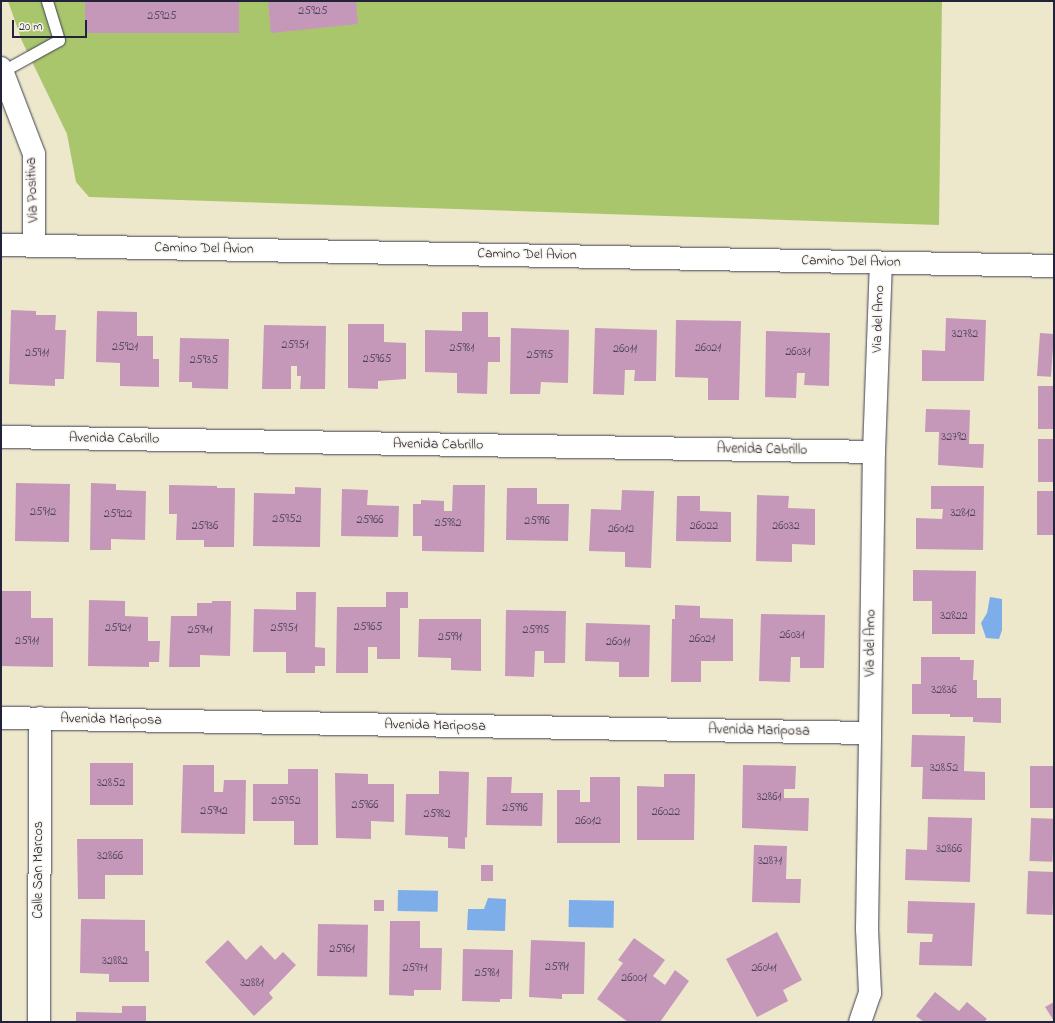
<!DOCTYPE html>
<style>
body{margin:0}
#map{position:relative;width:1055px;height:1023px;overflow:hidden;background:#ede7cc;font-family:"Indie Flower",sans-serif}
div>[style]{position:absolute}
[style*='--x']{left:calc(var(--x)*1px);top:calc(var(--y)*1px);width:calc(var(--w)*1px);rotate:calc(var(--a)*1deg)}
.green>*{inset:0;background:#a9c66d}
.water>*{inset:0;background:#7daee9;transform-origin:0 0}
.building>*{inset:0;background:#c598b9;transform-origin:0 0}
.roads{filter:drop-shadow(0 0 1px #404051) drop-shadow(0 0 1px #404051)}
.lane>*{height:11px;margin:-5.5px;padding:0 5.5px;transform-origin:5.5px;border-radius:5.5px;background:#fff}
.street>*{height:22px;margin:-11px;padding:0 11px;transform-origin:11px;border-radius:11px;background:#fff}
.secondary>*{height:22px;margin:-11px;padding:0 11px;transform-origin:11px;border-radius:11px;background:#fff}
span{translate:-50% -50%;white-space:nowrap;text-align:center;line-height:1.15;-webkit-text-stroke:3px #f7f3e8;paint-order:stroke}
.number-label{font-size:12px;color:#4b405a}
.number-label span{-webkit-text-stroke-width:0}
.street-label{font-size:14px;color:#22223b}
.frame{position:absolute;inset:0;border:2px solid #22223b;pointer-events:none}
.scale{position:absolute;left:12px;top:20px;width:75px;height:18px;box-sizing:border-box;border:2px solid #22223b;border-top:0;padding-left:5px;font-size:12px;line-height:14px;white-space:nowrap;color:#22223b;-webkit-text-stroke:3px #f7f3e8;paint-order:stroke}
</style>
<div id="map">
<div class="green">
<div style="clip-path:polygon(8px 1px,942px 1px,939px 225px,89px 197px,76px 182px,67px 134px,22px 41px)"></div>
</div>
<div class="water">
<div style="clip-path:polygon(990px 597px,1002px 599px,1002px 630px,999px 639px,986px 638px,981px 623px,987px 613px)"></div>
<div style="left:398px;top:890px;width:40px;height:21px;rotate:1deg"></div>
<div style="clip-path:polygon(488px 898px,506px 899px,505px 931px,467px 930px,468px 909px,484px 909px)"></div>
<div style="left:569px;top:900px;width:45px;height:27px;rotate:1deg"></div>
</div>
<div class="building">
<div style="left:85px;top:1px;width:154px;height:32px"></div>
<div style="clip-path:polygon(268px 1px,356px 1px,358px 24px,271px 33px)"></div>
<div style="clip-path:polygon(11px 310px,36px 311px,36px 315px,56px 315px,55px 330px,66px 330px,64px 379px,55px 379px,55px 386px,9px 384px)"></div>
<div style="clip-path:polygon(97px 311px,137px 312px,137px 336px,153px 336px,153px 359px,159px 359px,159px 387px,120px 386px,120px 363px,96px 362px)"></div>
<div style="clip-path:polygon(462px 312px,488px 312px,488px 337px,500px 337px,500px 362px,488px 362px,487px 394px,457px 393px,457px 373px,425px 372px,425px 330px,462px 331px)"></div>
<div style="clip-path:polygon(946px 318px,986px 320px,984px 381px,922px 381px,922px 350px,945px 351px)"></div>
<div style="clip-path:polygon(676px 320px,741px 321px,739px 400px,708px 400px,708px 378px,675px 377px)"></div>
<div style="clip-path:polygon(348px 324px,384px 324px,384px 342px,406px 343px,406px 379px,378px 381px,378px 389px,348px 388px)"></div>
<div style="clip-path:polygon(264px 325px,326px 326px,325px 389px,300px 389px,301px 376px,297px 376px,297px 366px,291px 366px,291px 389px,262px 389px)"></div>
<div style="clip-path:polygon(511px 328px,569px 330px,568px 383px,541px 382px,540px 394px,510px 394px)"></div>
<div style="clip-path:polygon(595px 328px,657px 330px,656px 381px,634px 381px,635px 370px,625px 370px,624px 395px,593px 394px)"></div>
<div style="clip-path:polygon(766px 331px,830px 333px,829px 386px,804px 385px,805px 373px,797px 373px,796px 398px,765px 397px)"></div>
<div style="left:1040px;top:333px;width:14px;height:43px;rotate:4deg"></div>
<div style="clip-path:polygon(180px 338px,229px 339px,228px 389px,192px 388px,192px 382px,179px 382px)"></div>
<div style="left:1038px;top:386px;width:16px;height:43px"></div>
<div style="clip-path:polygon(926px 409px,970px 410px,969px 444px,984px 444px,983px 468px,938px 465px,939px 432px,925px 432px)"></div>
<div style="left:1038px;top:439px;width:16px;height:43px"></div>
<div style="left:16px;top:483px;width:54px;height:58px;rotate:1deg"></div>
<div style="clip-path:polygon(91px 483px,116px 484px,116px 490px,146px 491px,145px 540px,111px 539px,111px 550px,90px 550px)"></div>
<div style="clip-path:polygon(169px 485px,217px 486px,217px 488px,235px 488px,234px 547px,204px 547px,204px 540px,176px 540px,177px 514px,169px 514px)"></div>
<div style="clip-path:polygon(453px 485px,485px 485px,484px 552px,422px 551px,422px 536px,413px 536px,413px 504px,421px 504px,421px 500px,444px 501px,444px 511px,452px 511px)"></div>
<div style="clip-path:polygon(931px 486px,984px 486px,983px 550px,916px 549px,916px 518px,942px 519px,943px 509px,931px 509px)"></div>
<div style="clip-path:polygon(295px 487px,321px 488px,320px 547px,253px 546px,254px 493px,295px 494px)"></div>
<div style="clip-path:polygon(507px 488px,537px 488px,537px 504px,569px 504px,568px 541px,506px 540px)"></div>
<div style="clip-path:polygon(342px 489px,368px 490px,367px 505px,399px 506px,398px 537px,341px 536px)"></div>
<div style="clip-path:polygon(622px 490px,654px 491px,651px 568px,625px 567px,625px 552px,589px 551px,591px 509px,621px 510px)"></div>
<div style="left:1037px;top:491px;width:17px;height:44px"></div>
<div style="clip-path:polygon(757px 495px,789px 496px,788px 508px,815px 509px,815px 545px,792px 544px,792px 562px,756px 561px)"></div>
<div style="clip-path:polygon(677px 496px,700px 496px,700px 511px,731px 512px,731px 542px,676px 541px)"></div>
<div style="clip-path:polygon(913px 570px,976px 571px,975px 634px,932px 634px,932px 601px,913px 601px)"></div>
<div style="clip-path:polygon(1px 591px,31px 591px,31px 618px,53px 618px,53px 667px,1px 666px)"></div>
<div style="clip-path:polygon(296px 592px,316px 592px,315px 647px,325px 648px,325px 666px,315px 666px,315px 673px,286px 673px,286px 652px,253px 652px,254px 609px,296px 610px)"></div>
<div style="clip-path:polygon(386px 592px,408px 592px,408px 608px,400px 608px,400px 659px,377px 659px,377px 647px,368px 647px,368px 673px,336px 673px,337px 607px,386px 607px)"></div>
<div style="clip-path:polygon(89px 600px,125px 601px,125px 616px,148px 617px,148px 641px,160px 641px,159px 662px,149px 662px,149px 667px,88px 666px)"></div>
<div style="clip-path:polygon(212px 601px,231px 601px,230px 656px,200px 655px,200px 667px,169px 667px,171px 616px,197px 616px,197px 603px,212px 603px)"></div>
<div style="clip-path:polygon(675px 605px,700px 606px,700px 618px,733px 619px,733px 661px,701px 661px,701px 682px,671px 682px,672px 619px,675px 619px)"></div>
<div style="clip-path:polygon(506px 610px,566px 611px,565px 663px,544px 663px,544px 651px,535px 651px,534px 677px,505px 676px)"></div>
<div style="clip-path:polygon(761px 614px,825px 615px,824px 668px,800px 668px,800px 657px,791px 657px,790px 682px,759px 681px)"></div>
<div style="clip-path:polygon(419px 619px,481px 619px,481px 671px,451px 670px,451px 658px,418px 657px)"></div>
<div style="clip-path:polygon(586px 623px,650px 625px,649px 677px,619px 677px,619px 662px,585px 661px)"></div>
<div style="clip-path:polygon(921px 657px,960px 657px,960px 660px,974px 660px,973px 680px,977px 680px,977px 698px,1001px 698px,1001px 723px,973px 722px,973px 717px,950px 717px,950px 714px,912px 714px,912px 684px,921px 684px)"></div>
<div style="clip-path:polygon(912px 735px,965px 736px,964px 771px,985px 772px,985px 800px,922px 799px,923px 767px,911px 767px)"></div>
<div style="left:90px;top:763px;width:43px;height:42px"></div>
<div style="clip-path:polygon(183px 765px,214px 765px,214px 792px,223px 792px,224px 780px,246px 780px,245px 834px,181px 833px)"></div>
<div style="clip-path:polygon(743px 765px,796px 766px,795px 789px,784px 789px,784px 798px,809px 798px,808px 831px,742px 828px)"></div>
<div style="left:1030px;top:766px;width:24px;height:42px"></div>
<div style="clip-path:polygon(288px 769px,318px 769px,318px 845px,294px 845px,294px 821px,253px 821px,253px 784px,288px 784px)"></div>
<div style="clip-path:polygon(439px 771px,469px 772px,467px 838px,465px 837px,465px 849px,448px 848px,448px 837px,405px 835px,406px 794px,439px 794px)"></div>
<div style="clip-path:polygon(335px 773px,368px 774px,368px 784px,394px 784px,394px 822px,371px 821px,371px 839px,336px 838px)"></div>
<div style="clip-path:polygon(664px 774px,695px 774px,694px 840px,637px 840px,637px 786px,664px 787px)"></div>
<div style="clip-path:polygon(487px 777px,512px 777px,511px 793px,543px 793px,542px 826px,486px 825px)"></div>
<div style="clip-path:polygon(590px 777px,620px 777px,620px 843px,557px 843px,557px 790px,580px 790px,580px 802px,590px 802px)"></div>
<div style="clip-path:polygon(928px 817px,972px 818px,970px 882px,905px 880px,906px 849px,927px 850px)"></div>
<div style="left:1031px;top:818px;width:23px;height:43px;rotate:2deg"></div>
<div style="clip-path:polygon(77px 839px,143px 839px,143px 875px,105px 875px,105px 899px,78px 899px)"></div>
<div style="clip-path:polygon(754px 845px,787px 846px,786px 879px,801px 879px,800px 903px,752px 902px)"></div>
<div style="left:481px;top:865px;width:12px;height:16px"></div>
<div style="left:1028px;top:871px;width:26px;height:43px;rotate:2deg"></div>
<div style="left:374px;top:900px;width:10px;height:11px"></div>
<div style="clip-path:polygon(908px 901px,975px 903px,972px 966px,919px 965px,920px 942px,932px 942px,933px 934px,907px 933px)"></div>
<div style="clip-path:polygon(81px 919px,145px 920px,145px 951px,149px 951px,149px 982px,109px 982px,109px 974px,80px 973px)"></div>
<div style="clip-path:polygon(390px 921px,420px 921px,420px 948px,442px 948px,441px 990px,414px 990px,414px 996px,389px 995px)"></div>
<div style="left:318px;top:924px;width:50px;height:52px;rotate:1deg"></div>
<div style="clip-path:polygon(777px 932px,802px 980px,783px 990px,788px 1001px,757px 1017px,726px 959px)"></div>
<div style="clip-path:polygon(634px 938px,665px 960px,653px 976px,665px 985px,675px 970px,689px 981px,660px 1022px,628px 1022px,597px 999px,623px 963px,618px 960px)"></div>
<div style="clip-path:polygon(228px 940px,246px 960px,261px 945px,275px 960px,283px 952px,296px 965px,269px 993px,273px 998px,254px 1016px,205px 962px)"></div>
<div style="clip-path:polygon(531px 940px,585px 942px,584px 994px,562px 994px,562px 999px,529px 997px)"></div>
<div style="clip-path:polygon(463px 949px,513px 950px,512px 999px,500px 999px,500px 1002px,462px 1001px)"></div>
<div style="clip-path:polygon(935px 992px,959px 1011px,967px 1002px,987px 1019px,984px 1022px,924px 1022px,916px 1016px)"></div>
<div style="clip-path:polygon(1054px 1002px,1054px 1021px,1045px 1007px)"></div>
<div style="clip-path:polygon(122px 1006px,146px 1006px,146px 1022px,76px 1022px,76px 1012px,122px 1013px)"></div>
</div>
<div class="roads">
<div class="lane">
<div style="--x:1;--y:72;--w:66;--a:-28.9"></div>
<div style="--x:59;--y:40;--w:41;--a:-107.1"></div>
</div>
<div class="street">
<div style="--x:1;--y:437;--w:873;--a:0.98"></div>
<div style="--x:1;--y:718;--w:869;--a:0.99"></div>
<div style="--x:39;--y:1022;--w:304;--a:-89.8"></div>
<div style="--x:860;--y:1022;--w:31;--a:-71"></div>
<div style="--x:870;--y:993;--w:64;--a:-92.7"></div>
<div style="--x:867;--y:929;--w:196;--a:-89.1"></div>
<div style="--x:870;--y:733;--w:281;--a:-89.2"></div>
<div style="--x:874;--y:452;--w:189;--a:-87.9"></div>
</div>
<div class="secondary">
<div style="--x:1;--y:68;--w:92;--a:69"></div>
<div style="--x:34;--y:154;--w:91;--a:90"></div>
<div style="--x:1;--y:245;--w:1053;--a:1.14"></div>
</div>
</div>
<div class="number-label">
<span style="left:313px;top:12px">25925</span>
<span style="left:162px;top:17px">25925</span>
<span style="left:965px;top:335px">32782</span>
<span style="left:295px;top:346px">25951</span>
<span style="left:125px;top:348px">25921</span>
<span style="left:462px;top:349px">25981</span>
<span style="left:708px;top:349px">26021</span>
<span style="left:625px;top:350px">26011</span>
<span style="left:798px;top:353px">26031</span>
<span style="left:37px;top:354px">25911</span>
<span style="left:540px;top:356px">25995</span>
<span style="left:377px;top:360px">25965</span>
<span style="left:204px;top:361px">25935</span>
<span style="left:954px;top:438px">32792</span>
<span style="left:43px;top:513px">25912</span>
<span style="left:963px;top:514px">32812</span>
<span style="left:118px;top:515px">25922</span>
<span style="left:287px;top:520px">25952</span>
<span style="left:370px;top:521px">25966</span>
<span style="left:537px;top:522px">25996</span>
<span style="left:448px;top:524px">25982</span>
<span style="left:205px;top:527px">25936</span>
<span style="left:704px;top:527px">26022</span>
<span style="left:786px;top:527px">26032</span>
<span style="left:621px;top:530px">26012</span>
<span style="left:954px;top:617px">32822</span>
<span style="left:368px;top:628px">25965</span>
<span style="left:118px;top:629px">25921</span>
<span style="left:284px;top:629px">25951</span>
<span style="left:200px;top:631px">25941</span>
<span style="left:536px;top:631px">25995</span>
<span style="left:792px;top:636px">26031</span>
<span style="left:450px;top:638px">25991</span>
<span style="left:702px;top:640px">26021</span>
<span style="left:27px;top:642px">25911</span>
<span style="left:618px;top:643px">26011</span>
<span style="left:944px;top:691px">32836</span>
<span style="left:944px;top:769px">32852</span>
<span style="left:111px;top:784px">32852</span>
<span style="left:769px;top:798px">32861</span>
<span style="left:286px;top:802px">25952</span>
<span style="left:365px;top:806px">25966</span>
<span style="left:515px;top:809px">25996</span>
<span style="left:214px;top:812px">25942</span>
<span style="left:666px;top:813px">26022</span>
<span style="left:437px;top:815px">25982</span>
<span style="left:588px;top:822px">26012</span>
<span style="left:949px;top:850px">32866</span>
<span style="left:110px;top:857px">32866</span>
<span style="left:770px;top:862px">32871</span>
<span style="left:342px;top:950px">25961</span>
<span style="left:115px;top:962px">32882</span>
<span style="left:557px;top:968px">25991</span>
<span style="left:415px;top:969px">25971</span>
<span style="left:764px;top:969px">26041</span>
<span style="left:487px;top:974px">25981</span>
<span style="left:634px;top:979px">26001</span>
<span style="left:252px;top:984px">32881</span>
</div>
<div class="street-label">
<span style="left:33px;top:190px;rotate:-92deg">Via Positiva</span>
<span style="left:204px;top:249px;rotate:1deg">Camino Del Avion</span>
<span style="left:527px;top:255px;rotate:1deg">Camino Del Avion</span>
<span style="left:851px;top:262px;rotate:1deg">Camino Del Avion</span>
<span style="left:879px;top:319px;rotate:-88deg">Via del Amo</span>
<span style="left:114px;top:439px;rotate:1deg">Avenida Cabrillo</span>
<span style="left:438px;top:445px;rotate:1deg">Avenida Cabrillo</span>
<span style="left:762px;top:450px;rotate:1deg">Avenida Cabrillo</span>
<span style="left:871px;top:643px;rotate:-89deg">Via del Amo</span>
<span style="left:111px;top:720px;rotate:1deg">Avenida Mariposa</span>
<span style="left:435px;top:726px;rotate:1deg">Avenida Mariposa</span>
<span style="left:759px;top:731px;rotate:1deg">Avenida Mariposa</span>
<span style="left:39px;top:870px;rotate:-90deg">Calle San Marcos</span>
</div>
<div class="frame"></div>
<div class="scale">20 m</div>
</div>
